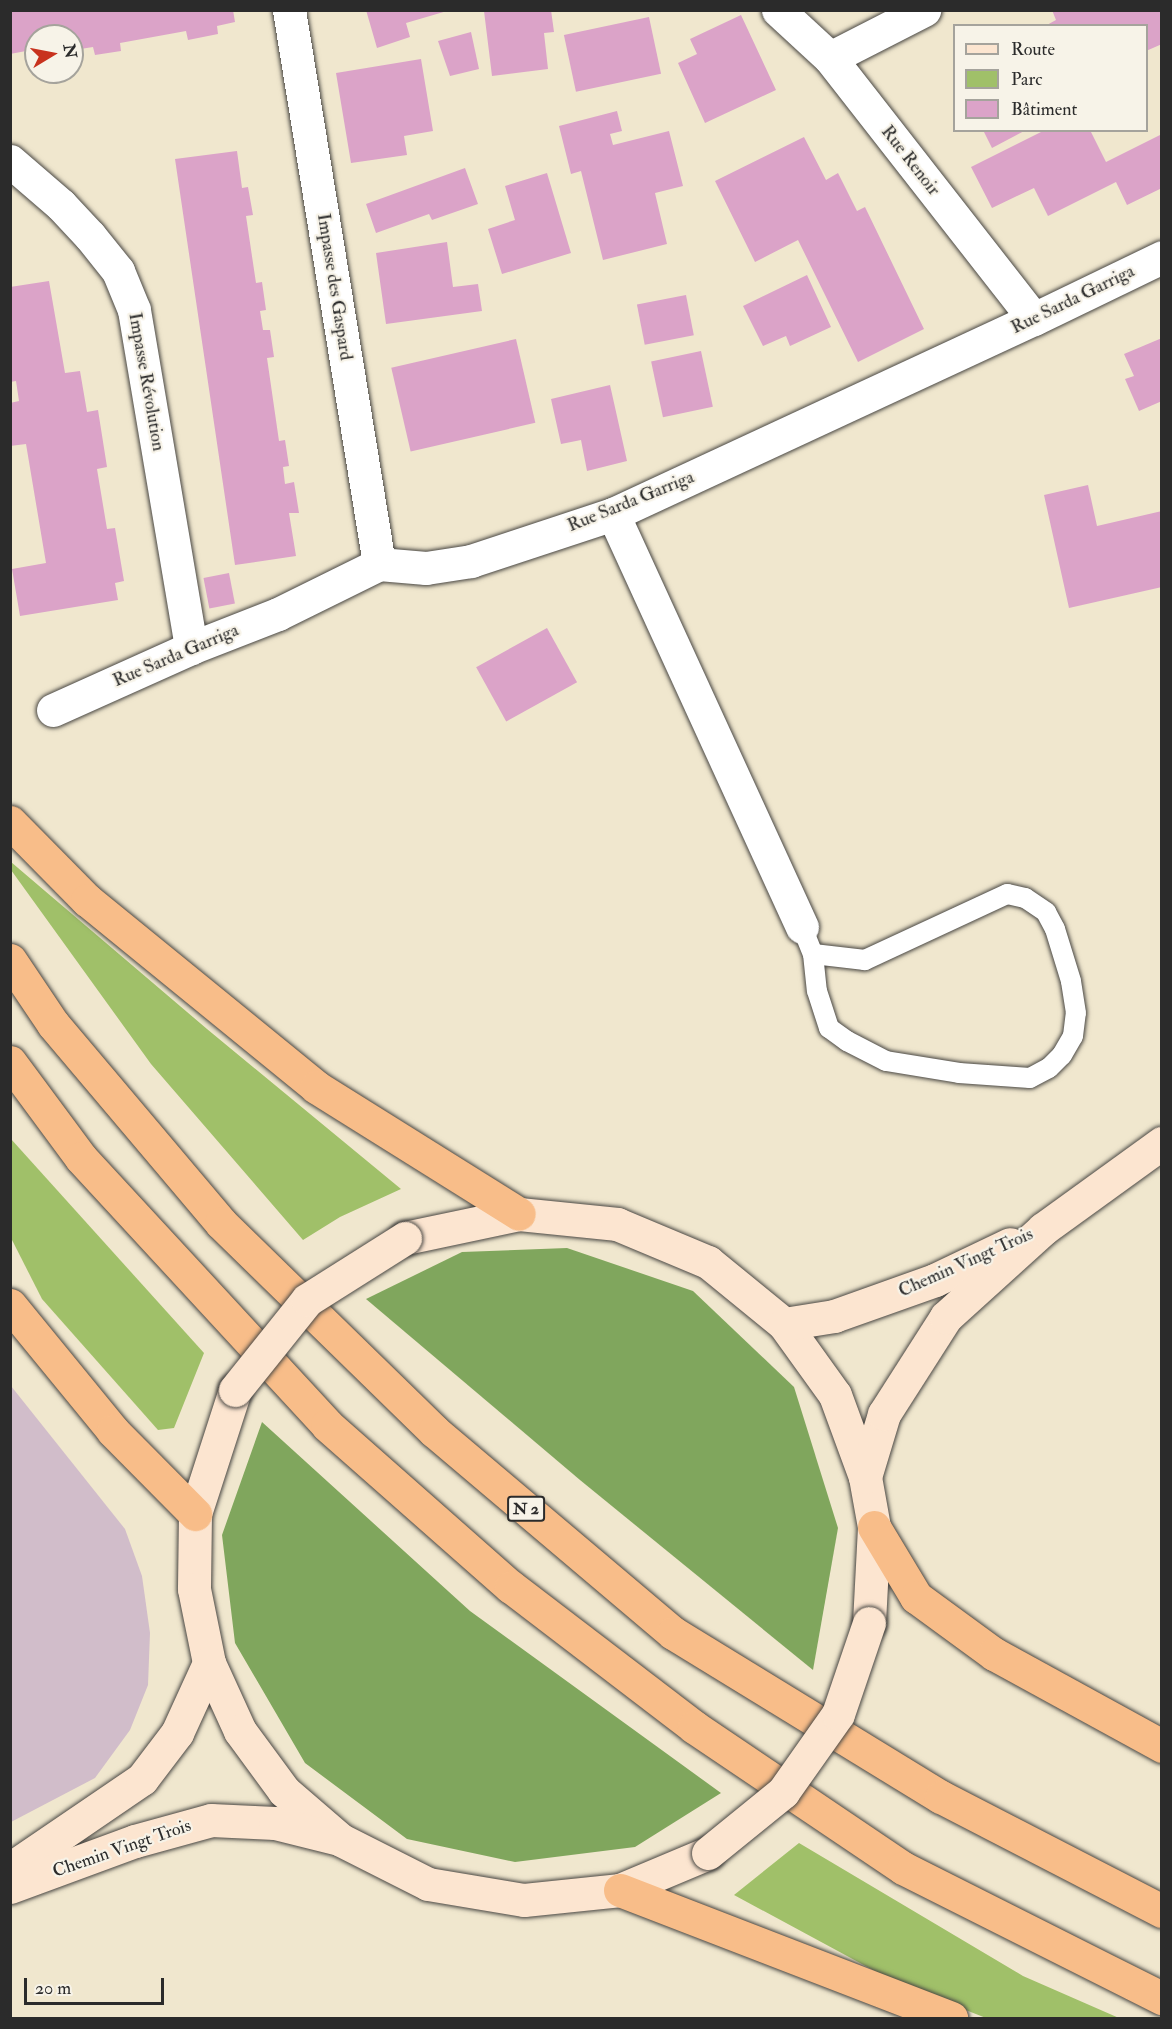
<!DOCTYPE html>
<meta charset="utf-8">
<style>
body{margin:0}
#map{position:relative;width:1172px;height:2029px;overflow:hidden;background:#f0e7ce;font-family:"IM FELL Double Pica",serif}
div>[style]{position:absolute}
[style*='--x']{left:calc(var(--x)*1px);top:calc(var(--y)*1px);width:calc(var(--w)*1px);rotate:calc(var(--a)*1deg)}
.industrial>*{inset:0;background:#d1bdca}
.green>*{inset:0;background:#a0c069}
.forest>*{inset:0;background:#80a65d}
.building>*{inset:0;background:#dba3c8;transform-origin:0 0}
.roads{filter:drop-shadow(0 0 2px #494743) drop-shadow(0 0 2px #494743)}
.lane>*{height:20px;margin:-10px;padding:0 10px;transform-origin:10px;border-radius:10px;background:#fff}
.street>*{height:33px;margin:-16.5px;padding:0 16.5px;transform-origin:16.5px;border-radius:16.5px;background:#fff}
.secondary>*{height:33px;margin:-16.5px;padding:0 16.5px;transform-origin:16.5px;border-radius:16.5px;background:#fce5d0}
.highway>*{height:33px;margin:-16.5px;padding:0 16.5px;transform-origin:16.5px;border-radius:16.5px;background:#f8bd89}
.bridges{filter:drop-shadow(0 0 2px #494743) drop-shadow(0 0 2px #494743)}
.secondary-bridge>*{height:33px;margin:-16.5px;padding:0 16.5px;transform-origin:16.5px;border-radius:16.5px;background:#fce5d0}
span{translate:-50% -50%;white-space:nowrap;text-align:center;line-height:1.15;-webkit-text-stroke:4.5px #f7f3e8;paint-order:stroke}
.shield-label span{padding:2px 4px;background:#f7f3e8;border:2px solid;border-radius:4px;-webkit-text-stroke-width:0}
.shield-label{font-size:16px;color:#2b2b2b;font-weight:700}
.street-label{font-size:18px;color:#2b2b2b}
.frame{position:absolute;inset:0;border:12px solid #2b2b2b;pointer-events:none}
.legend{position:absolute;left:953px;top:24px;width:195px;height:108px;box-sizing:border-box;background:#f7f3e8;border:2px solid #a5a39c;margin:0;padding:8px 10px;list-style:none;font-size:18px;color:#2b2b2b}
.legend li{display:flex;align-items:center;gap:12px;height:30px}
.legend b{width:30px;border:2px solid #a5a39c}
.north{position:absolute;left:24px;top:24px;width:60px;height:60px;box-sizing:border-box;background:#f7f3e8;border:2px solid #a5a39c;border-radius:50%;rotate:80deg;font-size:16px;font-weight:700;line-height:24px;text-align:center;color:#2b2b2b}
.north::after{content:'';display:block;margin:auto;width:21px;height:27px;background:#c8321e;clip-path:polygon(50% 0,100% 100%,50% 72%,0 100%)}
.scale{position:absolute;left:24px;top:1978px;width:140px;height:27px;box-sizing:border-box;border:3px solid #2b2b2b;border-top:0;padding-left:8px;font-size:18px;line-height:21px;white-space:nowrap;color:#2b2b2b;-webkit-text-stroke:4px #f7f3e8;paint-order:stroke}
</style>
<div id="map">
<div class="industrial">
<div style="clip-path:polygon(11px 1386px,125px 1529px,142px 1576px,150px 1633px,148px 1685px,130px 1730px,95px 1778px,11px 1822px)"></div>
</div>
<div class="green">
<div style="clip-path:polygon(11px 862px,207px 1029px,401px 1189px,340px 1217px,303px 1240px,151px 1064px,11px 870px)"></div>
<div style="clip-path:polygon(11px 1139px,204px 1353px,174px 1428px,158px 1430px,42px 1299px,11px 1238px)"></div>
<div style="clip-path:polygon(799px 1843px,1023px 1976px,1119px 2018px,986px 2018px,897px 1983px,734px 1895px)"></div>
</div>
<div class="forest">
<div style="clip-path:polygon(567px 1248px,693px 1291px,794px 1387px,838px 1528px,813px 1670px,580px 1480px,366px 1299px,462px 1252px)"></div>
<div style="clip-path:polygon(262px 1422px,470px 1611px,721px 1793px,635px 1847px,515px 1862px,407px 1839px,305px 1763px,235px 1643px,222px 1535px)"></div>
</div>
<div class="building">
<div style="clip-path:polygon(10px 10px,233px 10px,235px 22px,217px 26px,218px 34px,188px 40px,186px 31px,120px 43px,121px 51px,95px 55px,93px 47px,74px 50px,78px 70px,72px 71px,72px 36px,36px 36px,36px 57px,27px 58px,26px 51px,10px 54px)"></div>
<div style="clip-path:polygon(366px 10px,447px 10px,447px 11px,406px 23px,410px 37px,377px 48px)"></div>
<div style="clip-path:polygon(551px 10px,554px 32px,544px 33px,548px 69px,492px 76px,484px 11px)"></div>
<div style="clip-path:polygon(1052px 10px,1162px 10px,1162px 44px,1146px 51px,1146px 26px,1045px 26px,1056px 20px)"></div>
<div style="clip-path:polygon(741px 15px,776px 90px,705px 123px,678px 63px,697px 54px,690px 39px)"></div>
<div style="left:649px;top:17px;width:58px;height:87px;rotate:78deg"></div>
<div style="clip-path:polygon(471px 32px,479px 69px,450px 76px,438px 41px)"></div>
<div style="clip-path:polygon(421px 59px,433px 131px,404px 136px,407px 155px,351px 163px,336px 73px)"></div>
<div style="clip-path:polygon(617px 111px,622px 131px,610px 134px,613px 145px,669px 131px,683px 186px,655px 193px,667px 244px,603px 260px,581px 171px,571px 174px,559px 126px)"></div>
<div style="clip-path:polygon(983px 130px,1026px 130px,992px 148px)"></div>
<div style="clip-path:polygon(1045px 130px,1090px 130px,1106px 162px,1162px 134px,1162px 188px,1127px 205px,1116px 182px,1048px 216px,1034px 188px,992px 208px,971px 167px)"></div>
<div style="clip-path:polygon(804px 137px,826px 180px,838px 173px,857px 211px,865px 207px,924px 329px,858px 362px,798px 240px,755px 262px,715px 181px)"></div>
<div style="clip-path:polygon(237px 151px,242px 188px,248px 187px,253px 215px,246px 216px,256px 283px,262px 282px,266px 310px,260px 311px,263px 330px,270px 330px,274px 357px,267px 358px,279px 441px,285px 440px,289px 466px,283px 467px,285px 484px,294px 482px,299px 513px,289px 513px,296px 556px,235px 565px,175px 159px)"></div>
<div style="clip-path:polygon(465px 168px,478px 204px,432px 220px,429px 214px,376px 233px,366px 204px)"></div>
<div style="clip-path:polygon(547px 173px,571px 253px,502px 274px,488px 229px,515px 220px,505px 186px)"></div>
<div style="clip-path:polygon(447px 242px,453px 287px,478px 284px,482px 311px,386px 324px,376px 253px)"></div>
<div style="clip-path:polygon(807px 275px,831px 327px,790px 346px,786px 336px,763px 346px,743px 306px)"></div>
<div style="clip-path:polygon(49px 281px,65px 373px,80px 371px,87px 412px,98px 410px,107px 467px,97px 469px,107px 529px,115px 528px,124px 581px,115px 583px,118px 600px,20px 616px,12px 569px,46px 563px,26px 444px,10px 446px,10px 403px,19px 401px,16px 381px,10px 382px,10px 287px)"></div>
<div style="left:686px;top:295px;width:41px;height:50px;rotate:79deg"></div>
<div style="clip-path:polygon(1162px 338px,1162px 401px,1139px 411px,1125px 379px,1134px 376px,1124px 354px)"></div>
<div style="left:516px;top:339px;width:86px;height:128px;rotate:77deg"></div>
<div style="left:701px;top:351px;width:57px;height:51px;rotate:78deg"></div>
<div style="clip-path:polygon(610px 385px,627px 461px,587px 471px,581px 440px,561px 444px,551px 399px)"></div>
<div style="clip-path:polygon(1088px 485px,1097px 526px,1162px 511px,1162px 587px,1069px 608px,1044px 495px)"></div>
<div style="left:229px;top:573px;width:31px;height:26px;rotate:79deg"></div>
<div style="left:547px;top:628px;width:62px;height:81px;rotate:61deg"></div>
</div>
<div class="roads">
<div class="lane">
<div style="--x:802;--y:927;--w:29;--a:68"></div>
<div style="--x:813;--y:954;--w:37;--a:84"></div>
<div style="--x:817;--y:991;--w:39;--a:72"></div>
<div style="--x:829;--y:1028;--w:22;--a:36"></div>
<div style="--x:847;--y:1041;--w:44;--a:27.1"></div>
<div style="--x:886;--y:1061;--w:74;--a:9.3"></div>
<div style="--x:959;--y:1073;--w:71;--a:4"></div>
<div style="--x:1030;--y:1078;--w:21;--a:-28"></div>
<div style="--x:1049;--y:1068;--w:18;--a:-45"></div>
<div style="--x:1062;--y:1055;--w:22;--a:-60"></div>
<div style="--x:1073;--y:1036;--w:23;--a:-83"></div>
<div style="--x:1076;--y:1013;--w:32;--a:-99"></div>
<div style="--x:1071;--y:981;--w:54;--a:-107.1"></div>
<div style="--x:1055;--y:929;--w:19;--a:-118"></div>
<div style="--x:1046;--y:912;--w:25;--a:-146"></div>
<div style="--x:1025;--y:898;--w:18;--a:-167"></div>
<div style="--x:1007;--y:894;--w:157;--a:155.1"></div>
<div style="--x:865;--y:960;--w:52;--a:-173.4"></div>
</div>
<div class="street">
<div style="--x:289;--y:10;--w:561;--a:80.77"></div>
<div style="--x:778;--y:10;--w:71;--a:42.7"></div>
<div style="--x:830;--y:58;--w:331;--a:52"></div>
<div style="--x:830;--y:58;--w:106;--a:-27.1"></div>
<div style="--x:10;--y:161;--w:67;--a:40.8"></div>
<div style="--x:61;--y:205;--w:42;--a:46.9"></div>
<div style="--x:90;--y:236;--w:45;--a:51.3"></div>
<div style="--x:118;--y:271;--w:42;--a:67.7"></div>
<div style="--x:134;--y:310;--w:343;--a:80.4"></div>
<div style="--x:613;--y:514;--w:454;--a:65.4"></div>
<div style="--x:53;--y:710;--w:151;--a:-24.2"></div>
<div style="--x:191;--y:648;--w:93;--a:-21.3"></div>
<div style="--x:278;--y:614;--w:113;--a:-26.3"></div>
<div style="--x:379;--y:564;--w:47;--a:4.9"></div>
<div style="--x:426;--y:568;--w:46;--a:-8.8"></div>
<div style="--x:471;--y:561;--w:150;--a:-18.3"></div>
<div style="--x:613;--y:514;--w:464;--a:-24.9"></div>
<div style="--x:1034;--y:319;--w:142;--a:-25.8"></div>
</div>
<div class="secondary">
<div style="--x:405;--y:1238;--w:116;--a:-11.9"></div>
<div style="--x:519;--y:1214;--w:99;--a:5.8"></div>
<div style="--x:617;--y:1224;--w:99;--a:22.7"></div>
<div style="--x:708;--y:1262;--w:98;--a:39.2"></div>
<div style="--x:784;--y:1324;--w:87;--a:54.3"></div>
<div style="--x:835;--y:1395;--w:87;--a:69.9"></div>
<div style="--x:865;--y:1477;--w:51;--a:79.8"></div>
<div style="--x:874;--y:1527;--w:96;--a:93"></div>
<div style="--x:784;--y:1324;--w:51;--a:-9.1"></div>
<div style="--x:834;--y:1316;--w:107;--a:-19.6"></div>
<div style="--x:935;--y:1280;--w:83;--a:-25.6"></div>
<div style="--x:235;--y:1390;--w:130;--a:107.9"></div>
<div style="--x:195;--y:1514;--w:75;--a:90.8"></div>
<div style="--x:194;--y:1589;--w:76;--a:78.5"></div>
<div style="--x:209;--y:1663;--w:75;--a:65.5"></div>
<div style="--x:240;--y:1731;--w:74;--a:53.7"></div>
<div style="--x:284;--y:1791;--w:75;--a:40.7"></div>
<div style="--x:341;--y:1840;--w:97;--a:26.8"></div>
<div style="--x:428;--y:1884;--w:97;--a:9.5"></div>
<div style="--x:524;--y:1900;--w:97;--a:-5.9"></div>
<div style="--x:620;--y:1890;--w:95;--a:-22.8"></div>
<div style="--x:865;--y:1477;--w:66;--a:-73.2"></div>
<div style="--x:884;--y:1414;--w:115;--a:-57.4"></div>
<div style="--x:946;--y:1317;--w:131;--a:-42.2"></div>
<div style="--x:1043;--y:1229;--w:147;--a:-35.9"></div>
<div style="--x:10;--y:1869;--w:160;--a:-34.3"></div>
<div style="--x:142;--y:1779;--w:58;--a:-52.7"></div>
<div style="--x:177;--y:1733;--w:77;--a:-65.4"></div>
<div style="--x:10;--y:1887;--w:133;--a:-20.2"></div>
<div style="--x:135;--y:1841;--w:79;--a:-15.4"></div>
<div style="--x:211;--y:1820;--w:64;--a:2.7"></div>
<div style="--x:275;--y:1823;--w:62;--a:14"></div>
</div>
<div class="highway">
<div style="--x:10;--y:822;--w:110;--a:45.4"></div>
<div style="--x:87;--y:900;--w:296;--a:39.2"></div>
<div style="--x:316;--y:1087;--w:239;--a:32"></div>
<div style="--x:10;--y:960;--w:77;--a:56.1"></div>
<div style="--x:53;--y:1024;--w:260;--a:49.8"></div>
<div style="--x:221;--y:1223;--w:298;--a:44.3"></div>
<div style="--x:434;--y:1431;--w:313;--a:40.2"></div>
<div style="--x:673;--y:1633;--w:314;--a:31.5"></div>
<div style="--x:941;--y:1797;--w:249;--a:27.3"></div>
<div style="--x:10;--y:1062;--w:119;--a:53.5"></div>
<div style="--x:81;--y:1158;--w:363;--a:47.3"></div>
<div style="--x:327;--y:1425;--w:245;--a:41.4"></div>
<div style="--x:511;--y:1587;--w:230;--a:37.4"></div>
<div style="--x:694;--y:1727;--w:252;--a:34"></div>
<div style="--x:903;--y:1868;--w:290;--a:26.7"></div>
<div style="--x:10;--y:1305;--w:163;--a:50.7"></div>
<div style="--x:113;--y:1431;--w:117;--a:45.3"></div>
<div style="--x:874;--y:1527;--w:82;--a:59"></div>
<div style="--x:916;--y:1597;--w:97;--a:36.2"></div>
<div style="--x:994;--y:1654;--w:192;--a:28.7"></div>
<div style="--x:620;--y:1890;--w:355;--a:21.1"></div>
</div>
</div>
<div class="bridges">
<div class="secondary-bridge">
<div style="--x:235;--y:1390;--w:115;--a:-51.3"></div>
<div style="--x:307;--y:1300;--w:116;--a:-32.3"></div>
<div style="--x:708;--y:1853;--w:97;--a:-39.1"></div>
<div style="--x:783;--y:1792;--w:95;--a:-54.8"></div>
<div style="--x:838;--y:1714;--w:96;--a:-71.2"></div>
</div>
</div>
<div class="shield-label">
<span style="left:526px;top:1509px">N 2</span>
</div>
<div class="street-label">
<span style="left:910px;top:161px;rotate:52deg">Rue Renoir</span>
<span style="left:334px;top:287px;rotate:81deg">Impasse des Gaspard</span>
<span style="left:1073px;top:300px;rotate:-26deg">Rue Sarda Garriga</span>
<span style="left:146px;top:382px;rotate:80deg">Impasse Révolution</span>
<span style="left:631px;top:502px;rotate:-22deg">Rue Sarda Garriga</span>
<span style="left:176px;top:656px;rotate:-23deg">Rue Sarda Garriga</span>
<span style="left:966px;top:1263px;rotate:-24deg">Chemin Vingt Trois</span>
<span style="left:122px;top:1849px;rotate:-19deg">Chemin Vingt Trois</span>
</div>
<div class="frame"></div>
<ul class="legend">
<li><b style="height:8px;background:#fce5d0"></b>Route</li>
<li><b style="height:16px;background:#a0c069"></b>Parc</li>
<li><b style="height:16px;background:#dba3c8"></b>Bâtiment</li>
</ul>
<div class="north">N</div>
<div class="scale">20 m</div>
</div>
